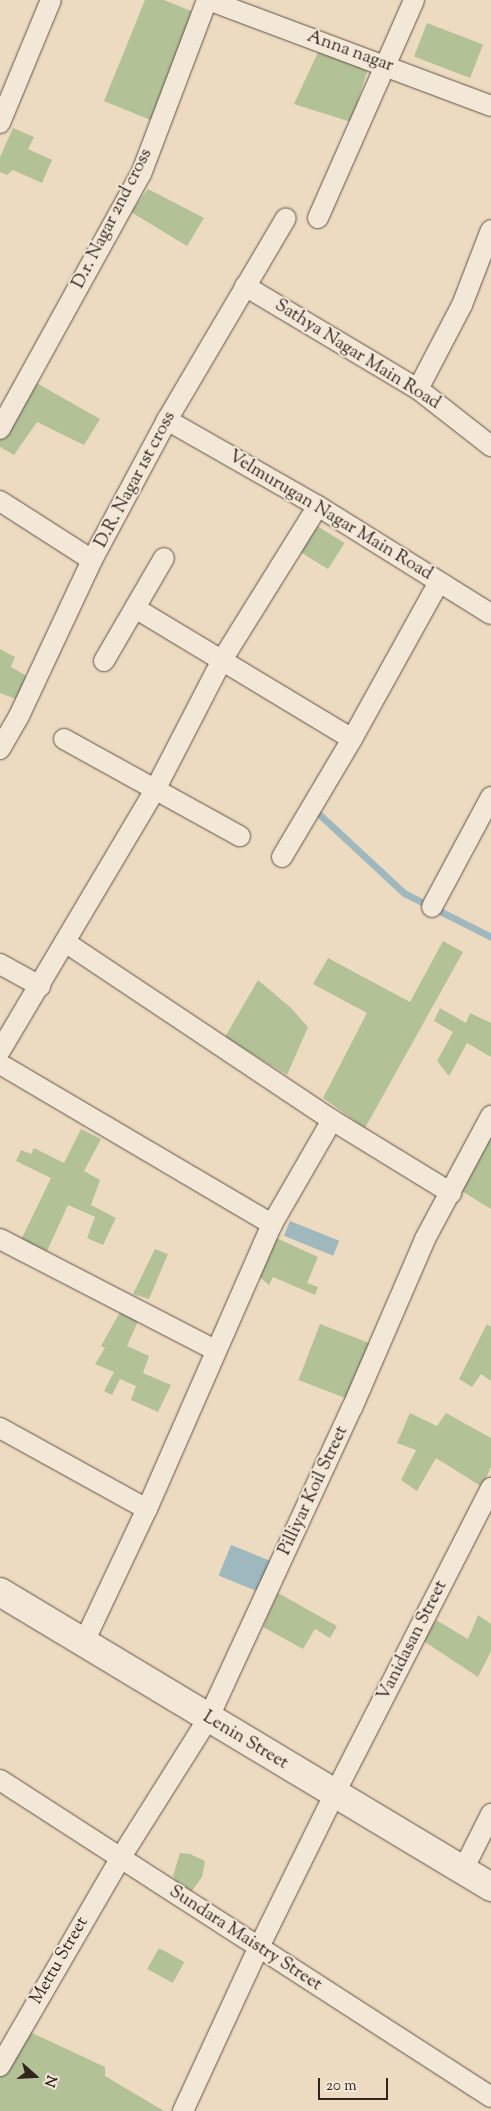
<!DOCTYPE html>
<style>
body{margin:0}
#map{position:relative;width:491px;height:2111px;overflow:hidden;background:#eddbc1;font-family:"Sorts Mill Goudy",serif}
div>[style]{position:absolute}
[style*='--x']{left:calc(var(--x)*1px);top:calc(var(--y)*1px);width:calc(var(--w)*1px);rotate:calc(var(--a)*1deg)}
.green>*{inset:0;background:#b3c197;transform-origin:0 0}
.water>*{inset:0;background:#9eb8be;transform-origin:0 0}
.stream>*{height:7px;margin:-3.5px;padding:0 3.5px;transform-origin:3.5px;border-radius:3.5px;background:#9eb8be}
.roads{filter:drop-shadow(0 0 1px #605248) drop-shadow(0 0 1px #605248)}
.street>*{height:20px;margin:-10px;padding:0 10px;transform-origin:10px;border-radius:10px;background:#f3e8d7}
.secondary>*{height:28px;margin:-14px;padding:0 14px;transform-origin:14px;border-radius:14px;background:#f3e8d7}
span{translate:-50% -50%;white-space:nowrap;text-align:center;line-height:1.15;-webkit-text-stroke:4px #f3e8d7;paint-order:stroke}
.street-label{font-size:18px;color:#31241f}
.north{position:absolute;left:10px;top:2051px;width:50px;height:50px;-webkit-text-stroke:4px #f3e8d7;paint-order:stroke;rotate:109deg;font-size:14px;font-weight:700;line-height:20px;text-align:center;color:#31241f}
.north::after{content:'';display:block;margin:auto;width:18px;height:22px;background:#31241f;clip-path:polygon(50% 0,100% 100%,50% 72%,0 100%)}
.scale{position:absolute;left:318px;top:2078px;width:70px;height:22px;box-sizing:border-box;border:2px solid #31241f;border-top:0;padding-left:6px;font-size:15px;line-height:18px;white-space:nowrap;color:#31241f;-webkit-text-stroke:4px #f3e8d7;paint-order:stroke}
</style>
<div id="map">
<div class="green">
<div style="clip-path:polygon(145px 0,164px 0,196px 13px,153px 121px,104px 101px)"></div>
<div style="left:427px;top:23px;width:60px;height:36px;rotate:21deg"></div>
<div style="clip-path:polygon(319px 50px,368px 69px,351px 122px,294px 104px)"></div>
<div style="clip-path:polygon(13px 128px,34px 137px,28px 149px,52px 160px,42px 183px,13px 170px,7px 175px,0 172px,0 157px)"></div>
<div style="clip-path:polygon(148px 189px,204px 218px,187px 246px,131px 212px)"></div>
<div style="clip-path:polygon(33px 381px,100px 419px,84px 445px,37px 422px,14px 455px,0 447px,0 431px)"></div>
<div style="left:314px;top:524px;width:36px;height:31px;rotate:32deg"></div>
<div style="clip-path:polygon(0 649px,15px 657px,11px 667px,28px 677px,16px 699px,0 693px)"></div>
<div style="clip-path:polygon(443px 941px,463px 952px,365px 1128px,323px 1098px,367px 1013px,313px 984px,328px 958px,410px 1002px)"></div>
<div style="clip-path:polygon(258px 980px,291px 1008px,308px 1027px,287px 1075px,225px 1037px)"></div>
<div style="clip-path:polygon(440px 1008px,466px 1023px,470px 1013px,491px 1023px,491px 1057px,467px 1043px,449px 1076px,437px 1061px,453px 1032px,434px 1021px)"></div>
<div style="clip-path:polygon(81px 1129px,101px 1139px,84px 1171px,100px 1180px,91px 1205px,116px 1218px,103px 1245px,87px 1238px,95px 1217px,68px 1205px,47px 1251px,21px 1240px,51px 1178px,16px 1161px,21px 1150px,31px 1154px,34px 1148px,64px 1163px)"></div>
<div style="clip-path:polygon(491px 1130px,491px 1209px,460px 1190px)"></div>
<div style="clip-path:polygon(272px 1236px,318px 1257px,307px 1283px,318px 1287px,315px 1295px,273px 1277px,269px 1285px,254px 1272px)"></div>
<div style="clip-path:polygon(155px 1249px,168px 1254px,149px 1299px,133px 1294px)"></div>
<div style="clip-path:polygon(120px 1312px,138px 1321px,127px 1346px,149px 1356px,143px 1373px,171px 1385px,158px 1412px,131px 1400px,136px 1386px,120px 1379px,112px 1395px,104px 1391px,114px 1372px,95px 1364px,105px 1348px,101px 1346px)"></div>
<div style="left:320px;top:1324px;width:57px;height:60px;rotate:21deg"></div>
<div style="clip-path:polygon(487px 1324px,491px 1327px,491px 1381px,481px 1374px,472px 1387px,459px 1379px)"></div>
<div style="clip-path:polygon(410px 1413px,437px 1426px,446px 1413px,491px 1438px,491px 1467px,482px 1487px,436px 1458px,417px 1491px,401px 1480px,416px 1450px,397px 1443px)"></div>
<div style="clip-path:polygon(278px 1593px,337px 1626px,330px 1638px,315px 1629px,303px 1649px,263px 1627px)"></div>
<div style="clip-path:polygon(478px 1615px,491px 1624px,491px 1651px,478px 1677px,422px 1640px,436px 1620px,468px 1639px)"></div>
<div style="clip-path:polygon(180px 1853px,190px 1854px,205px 1861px,202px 1877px,191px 1892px,181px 1889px,173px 1876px)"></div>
<div style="left:159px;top:1948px;width:29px;height:24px;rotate:29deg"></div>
<div style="clip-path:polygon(28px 2031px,105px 2067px,105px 2076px,164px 2111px,0 2111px,0 2077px)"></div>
</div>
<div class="water">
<div style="left:290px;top:1221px;width:53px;height:16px;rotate:22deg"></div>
<div style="left:231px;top:1545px;width:50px;height:33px;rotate:22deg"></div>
</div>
<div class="stream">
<div style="--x:320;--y:815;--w:115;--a:42.9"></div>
<div style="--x:404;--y:893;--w:97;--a:26.8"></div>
</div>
<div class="roads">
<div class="street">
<div style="--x:208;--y:0;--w:302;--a:20.5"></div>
<div style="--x:0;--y:123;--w:133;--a:-67.5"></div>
<div style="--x:318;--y:218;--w:238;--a:-66.2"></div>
<div style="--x:245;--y:286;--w:201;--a:30.8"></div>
<div style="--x:418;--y:389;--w:93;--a:38"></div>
<div style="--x:418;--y:389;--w:95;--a:-62.4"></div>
<div style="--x:462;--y:305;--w:80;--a:-68.9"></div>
<div style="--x:167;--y:420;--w:174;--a:29.7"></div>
<div style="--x:318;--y:506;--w:204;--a:32"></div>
<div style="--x:0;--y:429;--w:291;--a:-61.1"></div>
<div style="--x:141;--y:174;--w:186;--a:-69.2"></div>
<div style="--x:0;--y:501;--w:109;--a:32.7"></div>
<div style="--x:135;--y:608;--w:253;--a:31.1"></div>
<div style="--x:104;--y:661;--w:119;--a:-59.8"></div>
<div style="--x:64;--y:739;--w:201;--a:28.9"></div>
<div style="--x:0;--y:749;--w:38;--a:-60"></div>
<div style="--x:19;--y:716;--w:172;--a:-64.9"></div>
<div style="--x:92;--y:560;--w:159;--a:-61.8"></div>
<div style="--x:167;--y:420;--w:234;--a:-59.5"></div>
<div style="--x:282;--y:857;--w:137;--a:-59.3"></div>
<div style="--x:352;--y:739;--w:179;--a:-61"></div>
<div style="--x:432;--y:907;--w:125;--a:-61.8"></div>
<div style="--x:65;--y:942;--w:321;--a:33.7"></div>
<div style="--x:332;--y:1120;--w:140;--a:31.5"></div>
<div style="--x:0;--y:964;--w:46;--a:28.8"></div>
<div style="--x:0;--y:1051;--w:306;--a:-59.3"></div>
<div style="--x:156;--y:788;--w:144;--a:-62.7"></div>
<div style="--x:222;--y:660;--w:181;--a:-58.1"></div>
<div style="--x:0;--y:1064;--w:316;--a:30.5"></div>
<div style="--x:0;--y:1239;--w:242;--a:27.3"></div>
<div style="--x:0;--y:1428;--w:168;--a:28.9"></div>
<div style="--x:84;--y:1642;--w:147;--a:-64.7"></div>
<div style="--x:147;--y:1509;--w:311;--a:-66.3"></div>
<div style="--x:272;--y:1224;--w:120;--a:-60"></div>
<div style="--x:0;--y:1780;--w:584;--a:32.85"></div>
<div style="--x:463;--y:1870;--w:63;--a:-63.4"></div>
<div style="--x:0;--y:2066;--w:241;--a:-59.9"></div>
<div style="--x:121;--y:1857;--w:163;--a:-57.8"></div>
<div style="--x:208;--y:1719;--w:343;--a:-65.2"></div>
<div style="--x:352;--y:1408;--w:184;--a:-66.6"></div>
<div style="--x:425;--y:1239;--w:140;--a:-61.8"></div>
<div style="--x:183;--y:2111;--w:179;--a:-65.2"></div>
<div style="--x:258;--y:1949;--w:172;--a:-63.7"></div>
<div style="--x:334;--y:1795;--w:345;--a:-62.9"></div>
</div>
<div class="secondary">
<div style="--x:0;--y:1592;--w:573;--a:31"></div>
</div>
</div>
<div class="street-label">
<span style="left:350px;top:52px;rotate:20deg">Anna nagar</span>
<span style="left:113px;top:219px;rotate:-63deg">D.r. Nagar 2nd cross</span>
<span style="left:357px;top:355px;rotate:32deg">Sathya Nagar Main Road</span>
<span style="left:136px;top:480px;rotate:-62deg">D.R. Nagar 1st cross</span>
<span style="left:330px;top:516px;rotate:31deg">Velmurugan Nagar Main Road</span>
<span style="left:314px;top:1491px;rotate:-65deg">Pilliyar Koil Street</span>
<span style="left:413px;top:1641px;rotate:-63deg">Vanidasan Street</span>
<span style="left:245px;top:1741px;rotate:31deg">Lenin Street</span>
<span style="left:245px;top:1939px;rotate:33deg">Sundara Maistry Street</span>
<span style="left:60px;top:1961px;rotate:-60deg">Mettu Street</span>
</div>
<div class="north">N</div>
<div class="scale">20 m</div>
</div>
